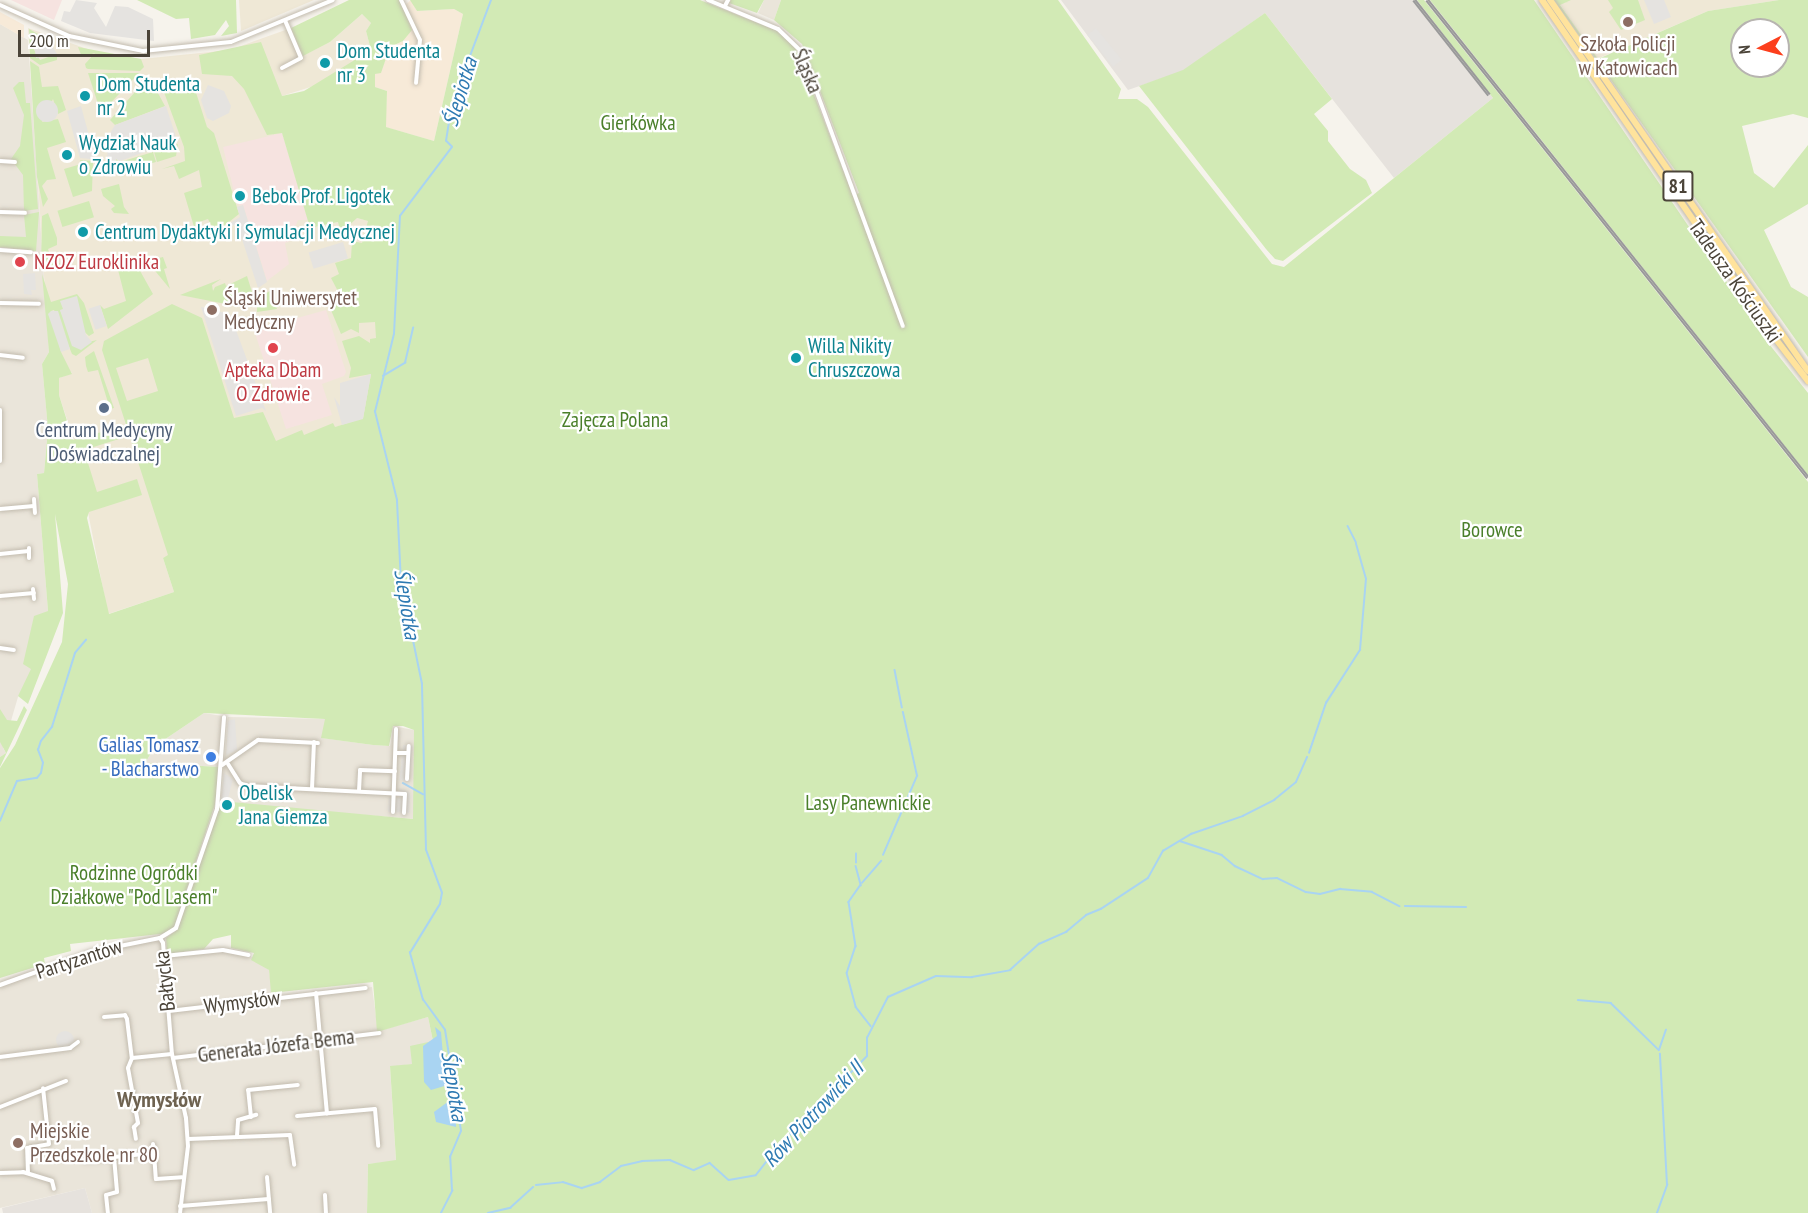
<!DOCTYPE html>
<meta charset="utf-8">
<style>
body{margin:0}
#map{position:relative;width:1808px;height:1213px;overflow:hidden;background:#f6f3ec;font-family:"PT Sans Narrow",sans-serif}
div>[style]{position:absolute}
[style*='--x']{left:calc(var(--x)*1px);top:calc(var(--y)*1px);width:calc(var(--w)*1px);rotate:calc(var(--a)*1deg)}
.residential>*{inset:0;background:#eae5da}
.commercial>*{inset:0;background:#f7ead8}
.industrial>*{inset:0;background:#e6e2dd}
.education>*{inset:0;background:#efe8d6}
.medical>*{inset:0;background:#f6e3e0}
.green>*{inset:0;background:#d2eab5;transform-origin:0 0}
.parking>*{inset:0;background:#e5e3e0;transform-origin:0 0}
.round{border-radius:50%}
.water>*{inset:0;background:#a9d4f2}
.stream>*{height:1.5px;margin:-0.75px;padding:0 0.75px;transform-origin:0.75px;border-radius:0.75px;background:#a9d4f2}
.roads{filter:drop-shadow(0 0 2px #c2bbae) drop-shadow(0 0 2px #c2bbae)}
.street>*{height:4px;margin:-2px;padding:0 2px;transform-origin:2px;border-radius:2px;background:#fff}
.primary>*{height:6px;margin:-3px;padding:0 3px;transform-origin:3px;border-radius:3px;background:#ffe39c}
.rail>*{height:4px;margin-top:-2px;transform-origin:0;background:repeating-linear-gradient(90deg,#fff 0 4.5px,#9a9a9a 0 9px);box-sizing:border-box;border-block:2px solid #9a9a9a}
.dots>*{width:16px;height:16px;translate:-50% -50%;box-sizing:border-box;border:3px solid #fff;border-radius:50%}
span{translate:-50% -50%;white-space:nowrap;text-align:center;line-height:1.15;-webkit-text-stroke:4.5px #fff;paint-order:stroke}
.shield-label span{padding:2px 4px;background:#fff;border:2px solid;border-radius:4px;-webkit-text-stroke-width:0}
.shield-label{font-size:20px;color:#4b4439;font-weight:700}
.education-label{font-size:21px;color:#785e54}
.left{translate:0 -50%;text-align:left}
.culture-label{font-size:21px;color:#0d838f}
.street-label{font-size:21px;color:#4b4439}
.park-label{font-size:21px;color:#4a7f2a}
.health-label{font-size:21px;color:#be3a42}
.service-label{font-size:21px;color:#4e5e75}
.shop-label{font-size:21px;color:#366cbe}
.right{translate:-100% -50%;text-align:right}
.water-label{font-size:22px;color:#2e7ab2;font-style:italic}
.neighbourhood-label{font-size:22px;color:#6e6250;font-weight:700}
.north{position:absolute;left:1730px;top:18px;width:60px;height:60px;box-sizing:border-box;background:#fff;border:2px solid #b7b4b0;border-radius:50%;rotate:264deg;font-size:16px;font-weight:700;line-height:24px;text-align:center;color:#4b4439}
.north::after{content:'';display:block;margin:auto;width:21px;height:27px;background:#fc3f1d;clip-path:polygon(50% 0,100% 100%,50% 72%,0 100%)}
.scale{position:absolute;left:18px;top:30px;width:132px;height:27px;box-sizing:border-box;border:3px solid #4b4439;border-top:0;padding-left:8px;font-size:18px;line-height:21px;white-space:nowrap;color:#4b4439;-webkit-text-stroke:4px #fff;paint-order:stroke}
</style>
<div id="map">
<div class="residential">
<div style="clip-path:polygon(764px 0,781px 0,774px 20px,758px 13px)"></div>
<div style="clip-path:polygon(0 24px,28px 40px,49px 352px,42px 364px,48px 429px,44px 473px,37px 474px,48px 611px,32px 669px,18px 697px,3px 748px,6px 753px,0 757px)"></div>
<div style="clip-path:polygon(204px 713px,222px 716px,219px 767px,151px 763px,139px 774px,155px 746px)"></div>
<div style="clip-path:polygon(228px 717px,326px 719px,322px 738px,373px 745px,390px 746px,393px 726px,414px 730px,414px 819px,221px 803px)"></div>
<div style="clip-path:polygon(154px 937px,162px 941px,164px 956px,223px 950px,249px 955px,269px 970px,273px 999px,372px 987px,378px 1031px,428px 1017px,433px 1041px,412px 1064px,390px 1067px,396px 1161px,368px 1164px,367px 1213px,92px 1213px,85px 1188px,0 1208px,0 985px,95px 951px)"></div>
</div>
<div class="commercial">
<div style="clip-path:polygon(411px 0,417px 11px,454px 9px,463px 14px,434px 141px,385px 127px,387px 91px,375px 87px,374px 74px,381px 72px,390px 47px,403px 41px,404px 6px)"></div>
<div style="clip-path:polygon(0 12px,24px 25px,24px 38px,0 24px)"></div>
</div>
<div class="industrial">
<div style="clip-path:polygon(1061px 0,1417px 0,1493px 98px,1394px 178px,1265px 13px,1183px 71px,1128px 90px)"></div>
<div style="clip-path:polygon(85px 1188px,92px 1213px,3px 1213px,2px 1208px)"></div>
</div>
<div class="education">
<div style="clip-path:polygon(239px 0,314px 0,241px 31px)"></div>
<div style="clip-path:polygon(1557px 0,1779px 0,1708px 11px,1597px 59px)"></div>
<div style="clip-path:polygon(362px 14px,371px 23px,366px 31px,371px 50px,320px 84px,282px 96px,282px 133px,310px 228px,357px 218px,369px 221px,362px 244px,353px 242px,380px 330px,363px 419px,274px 445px,234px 418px,126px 421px,169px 556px,163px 558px,174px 592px,108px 614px,74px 441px,59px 395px,59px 378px,72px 373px,49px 352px,28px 28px,93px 51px,141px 59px,230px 50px,291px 28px,304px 55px,330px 42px)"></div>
</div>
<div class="medical">
<div style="clip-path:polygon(11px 0,62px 0,54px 20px)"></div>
<div style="clip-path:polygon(282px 133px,308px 220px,298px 220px,295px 227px,299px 238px,285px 243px,289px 264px,267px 281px,243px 205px,239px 206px,235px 196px,223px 147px)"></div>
<div style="clip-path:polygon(326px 310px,346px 372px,344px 376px,322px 384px,332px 415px,286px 429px,254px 330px)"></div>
</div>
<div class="green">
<div style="clip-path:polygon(137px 0,236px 0,237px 33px,221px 36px,229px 26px,226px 20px,215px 35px,191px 39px,189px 18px,176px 19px)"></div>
<div style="clip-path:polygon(evenodd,349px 0,400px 0,412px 30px,403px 41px,390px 47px,381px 73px,375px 74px,375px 87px,387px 91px,386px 127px,434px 141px,463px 14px,454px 9px,417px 11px,410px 0,700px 0,780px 32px,796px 48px,853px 196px,859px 193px,802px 44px,774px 20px,781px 0,1058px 0,1121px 89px,1118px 99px,1137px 99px,1148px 107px,1272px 264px,1284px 267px,1493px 98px,1417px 0,1424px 0,1808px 482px,1808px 1213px,367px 1213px,368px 1164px,396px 1160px,390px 1066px,412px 1064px,410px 1046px,433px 1041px,428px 1017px,377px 1032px,373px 982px,271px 993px,269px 970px,251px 960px,254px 953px,231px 948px,231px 935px,213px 939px,204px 949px,167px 954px,166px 938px,178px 929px,221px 801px,413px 819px,414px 730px,403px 726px,393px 726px,389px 746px,373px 745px,321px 738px,325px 719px,204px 713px,155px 746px,140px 772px,151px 763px,219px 767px,215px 804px,174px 927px,169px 933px,70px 944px,71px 951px,44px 958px,45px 964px,0 978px,0 768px,15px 745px,62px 642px,68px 584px,55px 514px,63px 613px,28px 704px,18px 696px,31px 669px,23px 664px,34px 616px,48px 611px,37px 474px,44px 473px,48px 429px,42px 364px,49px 352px,42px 274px,51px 302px,77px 294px,84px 303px,94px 333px,89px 336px,60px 310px,75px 345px,97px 340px,76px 356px,72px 354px,54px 310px,51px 311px,61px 352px,72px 374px,59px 378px,59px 395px,73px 440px,116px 428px,119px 439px,84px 450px,97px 492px,137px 479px,142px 495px,89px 512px,87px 518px,109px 614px,174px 592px,163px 558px,168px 555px,102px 350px,104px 341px,172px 304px,202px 318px,234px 418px,263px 412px,276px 441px,302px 430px,304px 435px,333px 423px,335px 427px,363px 418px,371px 374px,349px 378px,351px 368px,342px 341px,359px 336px,370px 343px,370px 339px,376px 338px,375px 322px,359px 323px,359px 333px,351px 329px,341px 334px,328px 303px,341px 297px,331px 278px,339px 274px,335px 263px,351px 258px,352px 241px,362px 243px,368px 221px,357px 218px,346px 228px,340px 229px,338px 222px,310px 228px,282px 133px,267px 135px,244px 89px,232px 76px,202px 74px,199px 55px,261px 42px,282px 96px,304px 91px,371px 50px,366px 31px,371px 23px,362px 14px,330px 42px,303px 56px,291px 28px,349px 0,148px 358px,158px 391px,127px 401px,116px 368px,148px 358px)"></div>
<div style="clip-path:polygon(731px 0,764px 0,757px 13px,729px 3px)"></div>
<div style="clip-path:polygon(1430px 0,1534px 0,1769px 344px,1808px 393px,1808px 475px)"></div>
<div style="clip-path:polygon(evenodd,1554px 0,1571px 0,1560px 5px,1598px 59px,1708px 11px,1779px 0,1808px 0,1808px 118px,1793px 114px,1742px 126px,1754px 173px,1774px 188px,1808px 145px,1808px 204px,1764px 230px,1791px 287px,1808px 297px,1808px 357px,1554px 0,1742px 30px,1778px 30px,1778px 66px,1742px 66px,1742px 30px)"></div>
<div style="clip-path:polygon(1608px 0,1638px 0,1645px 20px,1621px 30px,1609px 12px,1613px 8px)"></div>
<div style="clip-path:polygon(1265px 13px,1332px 99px,1314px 114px,1328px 131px,1328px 141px,1350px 169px,1366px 180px,1372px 193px,1283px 261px,1275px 259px,1266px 249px,1139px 86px,1183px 70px)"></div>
<div style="clip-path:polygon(29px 29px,52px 42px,48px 40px,33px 48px,40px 60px,57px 54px,57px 60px,40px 65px,30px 58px)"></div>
<div style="clip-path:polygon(78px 47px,141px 59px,144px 67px,140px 71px,88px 69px,86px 68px,85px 64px,95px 53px,82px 57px)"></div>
<div style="clip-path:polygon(30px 61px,39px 67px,42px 87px,58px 86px,66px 110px,58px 114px,53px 99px,42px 122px,58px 119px,66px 142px,47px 148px,56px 179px,47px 180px,42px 186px,48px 199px,43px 207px,37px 177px)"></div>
<div style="clip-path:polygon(88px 73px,139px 73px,101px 113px)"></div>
<div style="clip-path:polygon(163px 80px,192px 80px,207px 127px,214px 133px,239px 214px,219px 230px,214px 231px,208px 219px,196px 223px,195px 230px,184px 193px,202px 187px,199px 170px,179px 179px,174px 166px,162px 169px,185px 161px,184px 147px,161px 84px)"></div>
<div style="clip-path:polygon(19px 82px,24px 82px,26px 103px,30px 103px,38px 209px,24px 211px,23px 175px,11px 159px,20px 146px,24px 115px,13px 88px)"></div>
<div style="clip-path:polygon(143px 83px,153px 84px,165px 106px,115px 125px,110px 120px)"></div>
<div style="clip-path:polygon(178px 144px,176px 156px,157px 162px,154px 152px)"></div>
<div style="clip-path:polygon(153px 152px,156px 162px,114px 173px,116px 159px,120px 162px)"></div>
<div style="clip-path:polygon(80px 160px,93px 161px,92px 191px,73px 197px,64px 169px,81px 164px)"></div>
<div style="clip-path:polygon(119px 184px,124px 207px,129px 214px,114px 213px,111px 209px,115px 206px,103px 196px,101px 189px)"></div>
<div style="left:89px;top:201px;width:17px;height:33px;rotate:73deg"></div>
<div style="clip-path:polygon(39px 212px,36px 251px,0 247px,0 236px,26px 237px,24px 215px)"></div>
<div style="clip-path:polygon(48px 213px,57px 238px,57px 245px,48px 249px,52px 260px,61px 264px,41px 270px,42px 216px)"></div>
<div style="clip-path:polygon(163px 257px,167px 268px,164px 269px,170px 289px,147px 261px)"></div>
<div style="clip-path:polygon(134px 260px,153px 294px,108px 329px,100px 305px,104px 309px,126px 301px,117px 266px)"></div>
<div style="clip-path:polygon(247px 276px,252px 292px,231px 305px,180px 295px,221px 279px,212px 285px,213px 291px,215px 287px,225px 283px,226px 286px)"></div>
<div style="clip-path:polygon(271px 290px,277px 309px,257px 312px,257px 300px)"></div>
<div style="clip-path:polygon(94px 351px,114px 408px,110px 409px,98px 370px,88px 372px,86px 366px,85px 357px)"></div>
<div style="clip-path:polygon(24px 706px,27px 710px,0 767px,0 757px,6px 753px,0 742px,0 709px,7px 720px,17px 721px)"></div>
</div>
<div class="parking">
<div style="clip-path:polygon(76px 0,97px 3px,94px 8px,106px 27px,115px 6px,128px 7px,153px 19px,154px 41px,90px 33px,61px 21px,64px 11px,70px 12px)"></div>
<div style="clip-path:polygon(1644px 0,1664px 0,1671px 17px,1654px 24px)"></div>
<div style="left:1096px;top:28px;width:41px;height:11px;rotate:51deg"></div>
<div style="clip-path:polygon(48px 39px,57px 54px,36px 58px,34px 45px)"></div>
<div style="clip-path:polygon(208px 85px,224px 91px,231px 106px,229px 113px,213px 121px,207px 118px,201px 100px)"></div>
<div class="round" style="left:36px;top:100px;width:22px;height:22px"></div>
<div style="clip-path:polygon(81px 106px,94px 154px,91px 159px,80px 158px,67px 111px)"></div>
<div style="clip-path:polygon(166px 106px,177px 140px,120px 161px,116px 159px,113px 172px,106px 171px,109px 135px,115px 125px)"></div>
<div style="clip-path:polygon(243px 205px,267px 282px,258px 288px,237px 224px,219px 230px,240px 217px,237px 207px)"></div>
<div style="left:343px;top:242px;width:17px;height:36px;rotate:73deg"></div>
<div style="clip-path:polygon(35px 273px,36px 290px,31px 290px,32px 295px,24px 294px,23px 274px)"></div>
<div style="clip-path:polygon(77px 296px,86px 335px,92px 342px,81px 350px,72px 346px,60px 310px,63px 309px,60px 301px)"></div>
<div style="left:100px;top:305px;width:22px;height:12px;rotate:72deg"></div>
<div style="clip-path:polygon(201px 307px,230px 314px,266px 411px,262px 408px,236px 416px)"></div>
<div style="clip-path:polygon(51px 311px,58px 311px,70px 349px,61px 352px,48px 314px)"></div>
<div style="clip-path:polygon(371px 374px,363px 419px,342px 425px,334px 397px,340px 406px,340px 383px)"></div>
<div style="clip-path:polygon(235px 719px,237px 750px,226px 755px,228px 721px)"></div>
<div style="left:403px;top:745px;width:10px;height:35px;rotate:6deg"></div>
<div style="clip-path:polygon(224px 773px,233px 779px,227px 802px,221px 799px)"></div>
<div style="clip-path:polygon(399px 788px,410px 793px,409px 813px,388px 812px,389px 798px,399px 798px)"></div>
<div class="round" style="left:56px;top:1031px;width:18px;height:18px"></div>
</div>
<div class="water">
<div style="clip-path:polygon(435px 1027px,441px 1032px,444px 1067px,451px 1084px,431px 1090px,424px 1082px,423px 1046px,437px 1036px)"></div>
<div style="clip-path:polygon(453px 1098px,456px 1125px,456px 1127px,436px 1122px,434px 1112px)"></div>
</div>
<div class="stream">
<div style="--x:383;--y:376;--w:26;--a:-31"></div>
<div style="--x:405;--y:363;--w:36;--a:-77"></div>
<div style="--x:1348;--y:526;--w:18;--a:63"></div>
<div style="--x:895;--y:670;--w:38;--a:79"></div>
<div style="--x:1309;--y:753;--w:53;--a:-71.2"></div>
<div style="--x:1326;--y:703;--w:63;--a:-57.3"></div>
<div style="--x:1360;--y:650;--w:71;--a:-85.2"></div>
<div style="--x:1366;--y:579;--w:36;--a:-106"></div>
<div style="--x:403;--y:783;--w:23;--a:29"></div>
<div style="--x:0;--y:821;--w:43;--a:-67"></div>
<div style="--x:17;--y:781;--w:20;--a:-9"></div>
<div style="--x:37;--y:778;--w:6;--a:-51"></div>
<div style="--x:41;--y:773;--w:10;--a:-79"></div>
<div style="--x:43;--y:763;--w:14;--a:-111"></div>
<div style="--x:38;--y:750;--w:9;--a:-72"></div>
<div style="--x:41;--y:741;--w:18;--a:-52"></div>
<div style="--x:52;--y:727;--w:77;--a:-72.7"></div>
<div style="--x:75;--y:653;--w:17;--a:-50"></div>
<div style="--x:1180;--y:841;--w:44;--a:18.4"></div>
<div style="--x:1222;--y:855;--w:17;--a:40"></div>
<div style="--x:1235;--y:866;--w:31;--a:25"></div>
<div style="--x:1263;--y:879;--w:14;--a:-4"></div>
<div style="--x:1277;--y:878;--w:32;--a:26"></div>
<div style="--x:1306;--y:892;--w:14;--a:8"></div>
<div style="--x:1320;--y:894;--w:21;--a:-14"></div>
<div style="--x:1340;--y:889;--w:32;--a:5"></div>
<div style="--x:1372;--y:892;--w:31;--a:27"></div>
<div style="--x:883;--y:855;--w:86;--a:-66.7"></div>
<div style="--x:917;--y:776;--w:65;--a:-102.5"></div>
<div style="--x:856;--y:863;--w:9;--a:-90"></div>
<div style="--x:856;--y:866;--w:20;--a:75"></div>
<div style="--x:861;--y:885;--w:21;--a:125"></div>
<div style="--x:849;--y:902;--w:45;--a:81"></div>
<div style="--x:856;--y:946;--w:28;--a:108"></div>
<div style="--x:847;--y:973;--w:35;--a:75"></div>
<div style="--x:856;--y:1007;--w:24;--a:52"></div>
<div style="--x:862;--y:883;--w:29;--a:-49"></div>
<div style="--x:1405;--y:906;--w:61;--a:0.9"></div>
<div style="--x:1578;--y:1000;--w:33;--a:5"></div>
<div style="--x:1611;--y:1003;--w:67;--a:44.4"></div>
<div style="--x:1659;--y:1050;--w:21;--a:-71"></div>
<div style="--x:536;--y:1185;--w:27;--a:-6"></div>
<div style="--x:563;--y:1182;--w:20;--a:18"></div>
<div style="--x:582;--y:1188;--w:19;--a:-18"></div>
<div style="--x:600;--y:1182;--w:26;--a:-37"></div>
<div style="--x:621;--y:1166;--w:22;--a:-13"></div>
<div style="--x:642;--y:1161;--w:28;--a:-2"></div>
<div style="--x:670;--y:1160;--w:26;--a:23"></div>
<div style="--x:694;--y:1170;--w:17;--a:-24"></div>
<div style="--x:710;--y:1163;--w:25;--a:42"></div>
<div style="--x:729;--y:1180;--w:27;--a:-10"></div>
<div style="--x:756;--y:1175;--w:33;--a:-52"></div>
<div style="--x:776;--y:1149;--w:130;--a:-45.6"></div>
<div style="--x:867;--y:1056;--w:18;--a:-90"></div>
<div style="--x:867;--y:1038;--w:46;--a:-62.9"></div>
<div style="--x:888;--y:997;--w:52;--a:-23.6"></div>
<div style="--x:936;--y:976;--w:36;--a:2"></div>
<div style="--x:972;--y:977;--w:39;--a:-10"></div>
<div style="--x:1010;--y:970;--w:39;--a:-42"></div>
<div style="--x:1039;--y:944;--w:30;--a:-24"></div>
<div style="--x:1066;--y:932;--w:26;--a:-40"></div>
<div style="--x:1086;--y:915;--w:16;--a:-22"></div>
<div style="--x:1101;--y:909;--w:56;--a:-33.4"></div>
<div style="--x:1148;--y:878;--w:31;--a:-61"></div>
<div style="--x:1163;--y:851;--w:33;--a:-31"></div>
<div style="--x:1191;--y:834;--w:55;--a:-19.1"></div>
<div style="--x:1243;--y:816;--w:35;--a:-27"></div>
<div style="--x:1274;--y:800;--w:28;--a:-39"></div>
<div style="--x:1296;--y:782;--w:27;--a:-66"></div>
<div style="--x:441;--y:1213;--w:25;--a:-63"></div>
<div style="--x:452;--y:1191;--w:34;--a:-93"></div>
<div style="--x:450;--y:1157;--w:28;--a:-67"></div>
<div style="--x:461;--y:1131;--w:102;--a:-99"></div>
<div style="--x:445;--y:1030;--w:37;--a:-126"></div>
<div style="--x:423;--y:1000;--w:49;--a:-105.5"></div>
<div style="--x:410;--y:953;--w:57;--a:-58.5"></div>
<div style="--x:440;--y:904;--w:11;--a:-80"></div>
<div style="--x:442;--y:893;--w:46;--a:-110.4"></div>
<div style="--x:426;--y:850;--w:166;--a:-91.4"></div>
<div style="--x:422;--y:684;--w:103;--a:-101.7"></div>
<div style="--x:401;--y:583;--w:83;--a:-92.8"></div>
<div style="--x:397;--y:500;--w:91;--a:-104"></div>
<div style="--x:375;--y:412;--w:80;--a:-76.3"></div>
<div style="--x:394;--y:334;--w:118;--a:-87.1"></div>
<div style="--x:400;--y:216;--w:86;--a:-53"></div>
<div style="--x:452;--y:147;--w:8;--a:-135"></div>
<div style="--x:446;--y:141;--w:37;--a:-81"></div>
<div style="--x:452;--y:104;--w:111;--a:-69.4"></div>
<div style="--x:488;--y:1213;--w:23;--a:-13"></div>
<div style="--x:510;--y:1208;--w:31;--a:-42"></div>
<div style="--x:1657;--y:1213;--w:30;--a:-70"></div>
<div style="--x:1667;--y:1185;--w:131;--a:-93.1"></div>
</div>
<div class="roads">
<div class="street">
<div style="--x:401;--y:0;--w:44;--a:64.6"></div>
<div style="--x:420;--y:40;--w:43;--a:95.3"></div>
<div style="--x:708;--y:0;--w:76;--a:22.5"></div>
<div style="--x:778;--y:29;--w:33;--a:44"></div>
<div style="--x:802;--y:52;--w:292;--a:69.8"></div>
<div style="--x:0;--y:5;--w:76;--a:24.2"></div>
<div style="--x:69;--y:36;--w:76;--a:11.5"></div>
<div style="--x:143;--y:51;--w:88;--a:-5.8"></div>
<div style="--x:231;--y:42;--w:110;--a:-22.4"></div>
<div style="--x:725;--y:6;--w:7;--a:-63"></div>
<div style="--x:282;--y:68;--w:21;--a:-28"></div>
<div style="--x:301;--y:58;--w:39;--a:-113"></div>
<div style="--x:0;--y:161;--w:15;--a:4"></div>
<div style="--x:0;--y:212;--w:25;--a:2"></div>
<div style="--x:0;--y:250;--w:31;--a:4"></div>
<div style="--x:0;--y:303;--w:39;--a:1"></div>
<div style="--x:0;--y:355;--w:23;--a:7"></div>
<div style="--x:0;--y:410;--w:51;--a:90"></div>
<div style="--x:34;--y:499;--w:14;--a:86"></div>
<div style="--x:0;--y:509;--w:34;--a:-5"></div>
<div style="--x:29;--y:548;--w:10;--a:90"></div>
<div style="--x:0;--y:554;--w:29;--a:-6"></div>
<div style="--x:33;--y:589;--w:10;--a:84"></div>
<div style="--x:0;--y:596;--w:34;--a:-5"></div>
<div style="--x:0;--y:648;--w:14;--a:8"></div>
<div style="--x:396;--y:753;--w:12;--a:0"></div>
<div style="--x:228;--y:764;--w:22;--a:58"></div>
<div style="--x:240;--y:783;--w:8;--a:23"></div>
<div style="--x:247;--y:786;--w:158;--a:2.9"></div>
<div style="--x:405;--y:794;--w:19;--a:93"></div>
<div style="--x:222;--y:765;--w:44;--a:-34.8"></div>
<div style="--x:258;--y:740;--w:60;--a:2.9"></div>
<div style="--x:407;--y:779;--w:33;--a:-87"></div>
<div style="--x:312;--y:789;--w:47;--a:-87.6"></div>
<div style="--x:359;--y:791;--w:21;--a:-87"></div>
<div style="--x:360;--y:770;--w:35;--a:2"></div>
<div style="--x:393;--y:812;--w:83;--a:-87.9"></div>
<div style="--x:160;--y:938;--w:6;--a:59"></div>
<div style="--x:163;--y:943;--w:111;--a:85.4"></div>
<div style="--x:172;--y:1054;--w:66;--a:77.7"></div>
<div style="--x:186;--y:1118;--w:28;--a:86"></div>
<div style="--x:188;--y:1146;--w:67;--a:96.8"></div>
<div style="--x:160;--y:938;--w:19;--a:-32"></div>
<div style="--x:176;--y:928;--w:126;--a:-71"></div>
<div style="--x:217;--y:809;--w:92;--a:-85.6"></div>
<div style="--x:164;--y:956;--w:59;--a:-5.8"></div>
<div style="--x:223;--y:950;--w:26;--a:11"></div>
<div style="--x:0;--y:985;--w:101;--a:-19.7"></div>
<div style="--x:95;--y:951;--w:66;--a:-11.3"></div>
<div style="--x:316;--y:993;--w:121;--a:84.8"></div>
<div style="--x:169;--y:1011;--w:198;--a:-6.7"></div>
<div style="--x:104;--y:1017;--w:21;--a:-5"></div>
<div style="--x:125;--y:1015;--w:4;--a:63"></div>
<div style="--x:127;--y:1019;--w:39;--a:83"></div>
<div style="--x:132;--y:1058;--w:11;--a:112"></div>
<div style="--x:128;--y:1068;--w:56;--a:79.7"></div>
<div style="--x:138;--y:1123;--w:6;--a:135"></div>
<div style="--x:134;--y:1127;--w:12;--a:81"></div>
<div style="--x:0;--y:1057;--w:71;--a:-7.3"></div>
<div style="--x:70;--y:1048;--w:10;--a:-37"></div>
<div style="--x:132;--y:1058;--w:40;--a:-5.7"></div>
<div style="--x:173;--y:1058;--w:208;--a:-6.9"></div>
<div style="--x:0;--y:1107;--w:71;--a:-21.5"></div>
<div style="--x:297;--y:1116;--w:78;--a:-5.1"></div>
<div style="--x:375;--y:1109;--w:37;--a:85"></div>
<div style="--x:251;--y:1117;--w:27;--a:-96"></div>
<div style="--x:248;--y:1090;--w:50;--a:-5.7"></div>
<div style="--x:237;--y:1136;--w:16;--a:-86"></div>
<div style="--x:238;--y:1120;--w:19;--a:-16"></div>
<div style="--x:188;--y:1139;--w:102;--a:-2.2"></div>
<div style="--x:290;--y:1135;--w:30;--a:82"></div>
<div style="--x:153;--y:1144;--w:9;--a:84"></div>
<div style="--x:114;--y:1157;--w:40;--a:-5.7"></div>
<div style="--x:154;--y:1153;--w:26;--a:86"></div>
<div style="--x:156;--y:1179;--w:26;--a:-4"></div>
<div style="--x:85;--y:1160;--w:29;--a:-6"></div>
<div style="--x:114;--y:1157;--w:35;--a:85"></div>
<div style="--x:117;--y:1192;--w:11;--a:165"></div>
<div style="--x:106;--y:1195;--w:18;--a:84"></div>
<div style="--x:0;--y:1173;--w:23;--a:-2"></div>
<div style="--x:23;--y:1172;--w:30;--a:17"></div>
<div style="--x:52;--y:1181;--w:8;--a:76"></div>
<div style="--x:28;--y:1173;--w:25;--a:-92"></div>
<div style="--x:27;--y:1148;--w:22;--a:-10"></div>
<div style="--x:49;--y:1144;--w:56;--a:-96.1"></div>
<div style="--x:267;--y:1177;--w:36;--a:85"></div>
<div style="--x:325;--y:1195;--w:18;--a:87"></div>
<div style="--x:180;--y:1206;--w:89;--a:-4.5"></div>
</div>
<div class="primary">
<div style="--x:1542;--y:0;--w:394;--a:55.5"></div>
<div style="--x:1765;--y:325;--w:71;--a:52.5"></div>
<div style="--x:1550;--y:0;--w:452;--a:55.2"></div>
</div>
</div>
<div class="rail">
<div style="--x:1414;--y:0;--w:121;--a:51.7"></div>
<div style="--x:1427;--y:0;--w:611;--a:51.44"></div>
</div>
<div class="dots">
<div style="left:1628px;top:22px;background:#8d6e63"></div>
<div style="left:325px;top:63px;background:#0f9aa8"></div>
<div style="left:85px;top:96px;background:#0f9aa8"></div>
<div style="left:67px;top:155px;background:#0f9aa8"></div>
<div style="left:240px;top:196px;background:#0f9aa8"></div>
<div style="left:83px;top:232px;background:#0f9aa8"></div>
<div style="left:20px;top:262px;background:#e0444e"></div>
<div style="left:212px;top:310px;background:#8d6e63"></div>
<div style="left:273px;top:348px;background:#e0444e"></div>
<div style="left:796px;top:358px;background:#0f9aa8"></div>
<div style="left:104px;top:408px;background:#5c6f8a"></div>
<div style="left:211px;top:757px;background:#3f7fe0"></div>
<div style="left:227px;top:805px;background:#0f9aa8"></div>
<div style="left:18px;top:1143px;background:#8d6e63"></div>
</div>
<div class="shield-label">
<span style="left:1678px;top:186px">81</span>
</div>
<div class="education-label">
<span style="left:1628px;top:56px">Szkoła Policji<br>w Katowicach</span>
<span class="left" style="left:224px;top:310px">Śląski Uniwersytet<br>Medyczny</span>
<span class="left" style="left:30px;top:1143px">Miejskie<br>Przedszkole nr 80</span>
</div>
<div class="culture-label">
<span class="left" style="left:337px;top:63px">Dom Studenta<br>nr 3</span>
<span class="left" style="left:97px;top:96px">Dom Studenta<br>nr 2</span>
<span class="left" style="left:79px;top:155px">Wydział Nauk<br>o Zdrowiu</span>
<span class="left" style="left:252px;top:196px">Bebok Prof. Ligotek</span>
<span class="left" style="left:95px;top:232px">Centrum Dydaktyki i Symulacji Medycznej</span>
<span class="left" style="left:808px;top:358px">Willa Nikity<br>Chruszczowa</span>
<span class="left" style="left:239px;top:805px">Obelisk<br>Jana Giemza</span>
</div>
<div class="street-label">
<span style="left:807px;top:71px;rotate:66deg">Śląska</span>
<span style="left:1735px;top:281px;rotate:55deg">Tadeusza Kościuszki</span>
<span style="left:79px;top:959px;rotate:-18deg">Partyzantów</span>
<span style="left:165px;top:981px;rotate:-96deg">Bałtycka</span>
<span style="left:242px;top:1002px;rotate:-7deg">Wymysłów</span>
<span style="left:276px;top:1046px;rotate:-7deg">Generała Józefa Bema</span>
</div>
<div class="park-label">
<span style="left:638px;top:123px">Gierkówka</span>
<span style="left:615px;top:420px">Zajęcza Polana</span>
<span style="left:1492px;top:530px">Borowce</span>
<span style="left:868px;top:803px">Lasy Panewnickie</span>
<span style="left:134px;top:885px">Rodzinne Ogródki<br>Działkowe "Pod Lasem"</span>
</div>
<div class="health-label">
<span class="left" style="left:34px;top:262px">NZOZ Euroklinika</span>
<span style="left:273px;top:382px">Apteka Dbam<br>O Zdrowie</span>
</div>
<div class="service-label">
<span style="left:104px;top:442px">Centrum Medycyny<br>Doświadczalnej</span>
</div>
<div class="shop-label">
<span class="right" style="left:199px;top:757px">Galias Tomasz<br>- Blacharstwo</span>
</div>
<div class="water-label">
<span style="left:460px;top:92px;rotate:-73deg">Ślepiotka</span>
<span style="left:407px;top:604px;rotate:81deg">Ślepiotka</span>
<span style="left:454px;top:1086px;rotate:81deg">Ślepiotka</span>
<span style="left:813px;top:1114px;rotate:-47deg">Rów Piotrowicki II</span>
</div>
<div class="neighbourhood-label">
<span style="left:159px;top:1100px">Wymysłów</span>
</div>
<div class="north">N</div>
<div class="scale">200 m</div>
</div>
